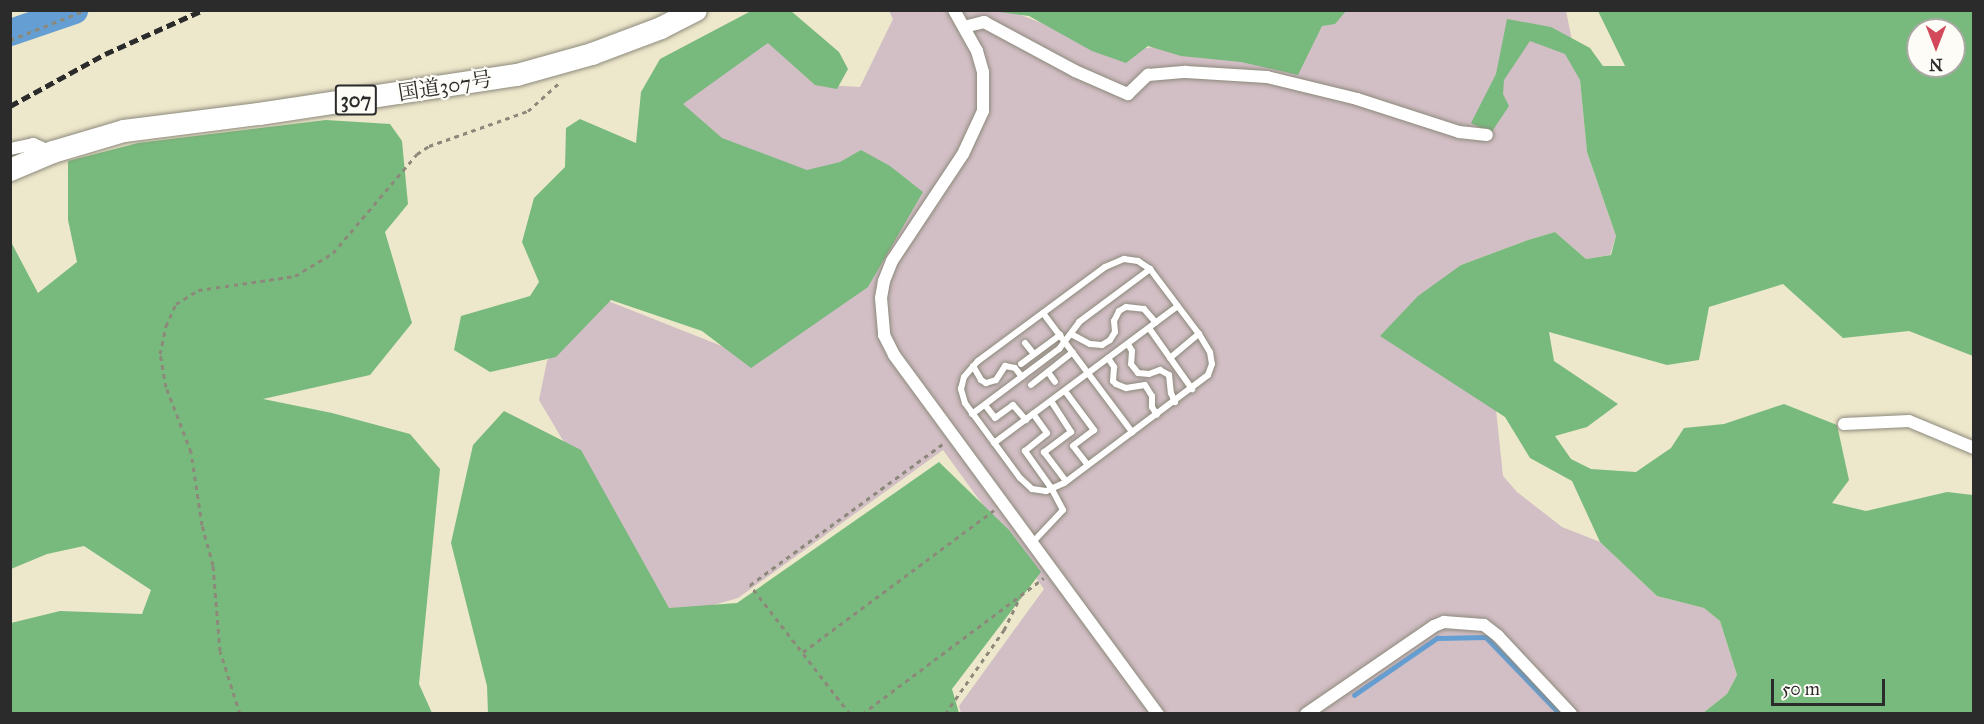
<!DOCTYPE html>
<meta charset="utf-8">
<style>
body{margin:0}
#map{position:relative;width:1984px;height:724px;overflow:hidden;background:#ede7cb;font-family:"IM FELL Great Primer","Noto Serif JP",serif}
div>[style]{position:absolute}
[style*='--x']{left:calc(var(--x)*1px);top:calc(var(--y)*1px);width:calc(var(--w)*1px);rotate:calc(var(--a)*1deg)}
.industrial>*{inset:0;background:#d2bec5}
.forest>*{inset:0;background:#78ba7d}
.stream>*{height:4.5px;margin:-2.25px;padding:0 2.25px;transform-origin:2.25px;border-radius:2.25px;background:#649ed3}
.river>*{height:27px;margin:-13.5px;padding:0 13.5px;transform-origin:13.5px;border-radius:13.5px;background:#649ed3}
.path>*{height:3px;margin-top:-1.5px;transform-origin:0;background:repeating-linear-gradient(90deg,#8c897b 0 4.5px,transparent 0 9px)}
.roads{filter:drop-shadow(0 0 2px #8c897b) drop-shadow(0 0 2px #8c897b)}
.lane>*{height:6px;margin:-3px;padding:0 3px;transform-origin:3px;border-radius:3px;background:#fff}
.street>*{height:12px;margin:-6px;padding:0 6px;transform-origin:6px;border-radius:6px;background:#fff}
.highway>*{height:22px;margin:-11px;padding:0 11px;transform-origin:11px;border-radius:11px;background:#fff}
.rail>*{height:4.5px;margin-top:-2.25px;transform-origin:0;background:repeating-linear-gradient(90deg,#2b2b2b 0 9px,transparent 0 13.5px)}
span{translate:-50% -50%;white-space:nowrap;text-align:center;line-height:1.15;-webkit-text-stroke:4.5px #fdfcf7;paint-order:stroke}
.shield-label span{padding:2px 4px;background:#fdfcf7;border:2px solid;border-radius:4px;-webkit-text-stroke-width:0}
.shield-label{font-size:20px;color:#2b2b2b;font-weight:700}
.street-label{font-size:21px;color:#2b2b2b}
.frame{position:absolute;inset:0;border:12px solid #2b2b2b;pointer-events:none}
.north{position:absolute;left:1906px;top:18px;width:60px;height:60px;box-sizing:border-box;background:#fdfcf7;border:2px solid #a9a8a5;border-radius:50%;rotate:180deg;font-size:16px;font-weight:700;line-height:24px;text-align:center;color:#2b2b2b}
.north::after{content:'';display:block;margin:auto;width:21px;height:27px;background:#d1495b;clip-path:polygon(50% 0,100% 100%,50% 72%,0 100%)}
.scale{position:absolute;left:1771px;top:679px;width:114px;height:27px;box-sizing:border-box;border:3px solid #2b2b2b;border-top:0;padding-left:8px;font-size:18px;line-height:21px;white-space:nowrap;color:#2b2b2b;-webkit-text-stroke:4px #fdfcf7;paint-order:stroke}
</style>
<div id="map">
<div class="industrial">
<div style="clip-path:polygon(889px 11px,1010px 11px,1119px 52px,1318px 23px,1337px 11px,1566px 11px,1580px 80px,1587px 152px,1616px 236px,1610px 255px,1586px 259px,1555px 232px,1528px 240px,1461px 265px,1381px 336px,1496px 410px,1503px 476px,1517px 492px,1562px 527px,1600px 542px,1657px 596px,1704px 608px,1720px 621px,1737px 675px,1727px 694px,1703px 713px,961px 713px,959px 706px,1044px 589px,943px 450px,738px 598px,668px 618px,539px 400px,547px 361px,603px 299px,747px 356px,800px 183px,714px 146px,675px 105px,766px 39px,823px 85px,860px 87px,893px 19px)"></div>
</div>
<div class="forest">
<div style="clip-path:polygon(751px 11px,791px 11px,839px 52px,848px 69px,837px 89px,815px 85px,768px 43px,683px 104px,722px 138px,807px 170px,840px 162px,861px 150px,890px 166px,923px 192px,868px 287px,751px 368px,702px 331px,611px 300px,556px 357px,490px 372px,454px 350px,461px 316px,530px 296px,539px 282px,522px 242px,534px 198px,565px 167px,566px 128px,580px 119px,636px 143px,641px 92px,660px 59px)"></div>
<div style="clip-path:polygon(992px 11px,1346px 11px,1335px 24px,1322px 26px,1298px 75px,1241px 62px,1181px 56px,1148px 46px,1126px 63px,1092px 51px,1029px 16px)"></div>
<div style="clip-path:polygon(evenodd,1598px 11px,1973px 11px,1973px 356px,1909px 331px,1843px 338px,1783px 284px,1709px 307px,1699px 360px,1667px 365px,1549px 332px,1554px 361px,1618px 404px,1587px 427px,1555px 436px,1571px 459px,1591px 469px,1636px 472px,1671px 448px,1684px 428px,1724px 424px,1784px 404px,1837px 425px,1849px 480px,1832px 503px,1866px 511px,1947px 492px,1973px 495px,1973px 713px,1703px 713px,1727px 694px,1737px 675px,1720px 621px,1704px 608px,1657px 596px,1600px 542px,1572px 481px,1530px 458px,1505px 417px,1380px 336px,1418px 296px,1461px 265px,1528px 240px,1555px 232px,1586px 259px,1611px 255px,1616px 236px,1587px 152px,1580px 80px,1565px 54px,1530px 41px,1504px 80px,1503px 94px,1509px 106px,1491px 133px,1471px 123px,1496px 74px,1507px 19px,1551px 27px,1590px 48px,1603px 66px,1625px 66px,1598px 11px,1918px 30px,1954px 30px,1954px 66px,1918px 66px,1918px 30px)"></div>
<div style="clip-path:polygon(326px 120px,390px 124px,402px 141px,408px 204px,385px 232px,412px 323px,370px 375px,263px 399px,332px 413px,410px 434px,440px 469px,419px 684px,432px 713px,11px 713px,11px 623px,60px 611px,142px 614px,151px 590px,84px 546px,47px 554px,11px 569px,11px 242px,38px 293px,77px 262px,68px 220px,68px 161px,138px 143px)"></div>
<div style="clip-path:polygon(504px 411px,581px 450px,669px 608px,737px 603px,939px 462px,1009px 530px,1041px 572px,952px 689px,959px 713px,488px 713px,487px 686px,451px 543px,473px 445px)"></div>
</div>
<div class="stream">
<div style="--x:1354;--y:695;--w:101;--a:-34.5"></div>
<div style="--x:1437;--y:638;--w:49;--a:-1.2"></div>
<div style="--x:1486;--y:637;--w:107;--a:46.1"></div>
</div>
<div class="river">
<div style="--x:10;--y:32;--w:68;--a:-19"></div>
</div>
<div class="path">
<div style="--x:10;--y:40;--w:82;--a:-21.5"></div>
<div style="--x:803;--y:652;--w:238;--a:-36.6"></div>
<div style="--x:240;--y:714;--w:66;--a:-107.6"></div>
<div style="--x:220;--y:651;--w:86;--a:-94.7"></div>
<div style="--x:213;--y:565;--w:41;--a:-105.4"></div>
<div style="--x:202;--y:525;--w:74;--a:-98.6"></div>
<div style="--x:191;--y:452;--w:70;--a:-111"></div>
<div style="--x:166;--y:387;--w:34;--a:-100"></div>
<div style="--x:160;--y:354;--w:29;--a:-78"></div>
<div style="--x:166;--y:326;--w:24;--a:-66"></div>
<div style="--x:176;--y:304;--w:26;--a:-32"></div>
<div style="--x:198;--y:290;--w:98;--a:-8.2"></div>
<div style="--x:295;--y:276;--w:44;--a:-31.2"></div>
<div style="--x:333;--y:253;--w:130;--a:-49.7"></div>
<div style="--x:417;--y:154;--w:14;--a:-34"></div>
<div style="--x:429;--y:146;--w:105;--a:-19.5"></div>
<div style="--x:528;--y:111;--w:42;--a:-42.1"></div>
<div style="--x:850;--y:714;--w:163;--a:-127.8"></div>
<div style="--x:750;--y:585;--w:240;--a:-36.2"></div>
<div style="--x:862;--y:714;--w:227;--a:-36.8"></div>
<div style="--x:945;--y:714;--w:103;--a:-54.9"></div>
<div style="--x:1004;--y:630;--w:37;--a:-64"></div>
</div>
<div class="roads">
<div class="lane">
<div style="--x:1124;--y:259;--w:14;--a:8"></div>
<div style="--x:1138;--y:261;--w:14;--a:34"></div>
<div style="--x:1150;--y:269;--w:81;--a:53"></div>
<div style="--x:1199;--y:334;--w:21;--a:59"></div>
<div style="--x:1210;--y:352;--w:12;--a:81"></div>
<div style="--x:1212;--y:364;--w:12;--a:110"></div>
<div style="--x:1208;--y:375;--w:180;--a:143.1"></div>
<div style="--x:1064;--y:483;--w:20;--a:156"></div>
<div style="--x:1046;--y:491;--w:14;--a:-172"></div>
<div style="--x:1032;--y:489;--w:16;--a:-137"></div>
<div style="--x:1020;--y:478;--w:93;--a:-126.3"></div>
<div style="--x:965;--y:403;--w:15;--a:-106"></div>
<div style="--x:961;--y:389;--w:12;--a:-76"></div>
<div style="--x:964;--y:377;--w:21;--a:-49"></div>
<div style="--x:978;--y:361;--w:158;--a:-36.5"></div>
<div style="--x:1105;--y:267;--w:21;--a:-23"></div>
<div style="--x:1043;--y:313;--w:149;--a:53.2"></div>
<div style="--x:1149;--y:328;--w:75;--a:54.8"></div>
<div style="--x:1071;--y:334;--w:21;--a:28"></div>
<div style="--x:1090;--y:344;--w:12;--a:5"></div>
<div style="--x:1102;--y:345;--w:9;--a:-32"></div>
<div style="--x:1110;--y:340;--w:9;--a:-58"></div>
<div style="--x:1115;--y:332;--w:11;--a:-95"></div>
<div style="--x:1114;--y:321;--w:11;--a:-63"></div>
<div style="--x:1119;--y:311;--w:8;--a:-30"></div>
<div style="--x:1126;--y:307;--w:18;--a:6"></div>
<div style="--x:1144;--y:309;--w:18;--a:49"></div>
<div style="--x:1025;--y:343;--w:14;--a:51"></div>
<div style="--x:1128;--y:344;--w:8;--a:60"></div>
<div style="--x:1132;--y:351;--w:13;--a:94"></div>
<div style="--x:1131;--y:364;--w:11;--a:52"></div>
<div style="--x:1138;--y:373;--w:11;--a:5"></div>
<div style="--x:1149;--y:374;--w:12;--a:-20"></div>
<div style="--x:1160;--y:370;--w:10;--a:29"></div>
<div style="--x:1169;--y:375;--w:18;--a:84"></div>
<div style="--x:1171;--y:393;--w:10;--a:66"></div>
<div style="--x:1108;--y:358;--w:11;--a:56"></div>
<div style="--x:1114;--y:367;--w:14;--a:94"></div>
<div style="--x:1113;--y:381;--w:4;--a:45"></div>
<div style="--x:1116;--y:384;--w:11;--a:22"></div>
<div style="--x:1126;--y:388;--w:19;--a:-9"></div>
<div style="--x:1145;--y:385;--w:13;--a:58"></div>
<div style="--x:1152;--y:396;--w:11;--a:90"></div>
<div style="--x:1152;--y:407;--w:9;--a:58"></div>
<div style="--x:1170;--y:358;--w:38;--a:-40"></div>
<div style="--x:1021;--y:364;--w:49;--a:-36.6"></div>
<div style="--x:973;--y:366;--w:16;--a:60"></div>
<div style="--x:981;--y:380;--w:6;--a:31"></div>
<div style="--x:986;--y:383;--w:10;--a:-17"></div>
<div style="--x:996;--y:380;--w:17;--a:-57"></div>
<div style="--x:1005;--y:366;--w:10;--a:11"></div>
<div style="--x:1015;--y:368;--w:11;--a:52"></div>
<div style="--x:1048;--y:372;--w:12;--a:55"></div>
<div style="--x:1031;--y:385;--w:53;--a:-38.2"></div>
<div style="--x:1065;--y:391;--w:49;--a:53.4"></div>
<div style="--x:1094;--y:430;--w:26;--a:143"></div>
<div style="--x:1073;--y:446;--w:24;--a:52"></div>
<div style="--x:1051;--y:401;--w:37;--a:57"></div>
<div style="--x:1071;--y:432;--w:34;--a:143"></div>
<div style="--x:1044;--y:452;--w:36;--a:53"></div>
<div style="--x:985;--y:405;--w:16;--a:52"></div>
<div style="--x:995;--y:418;--w:22;--a:-36"></div>
<div style="--x:1013;--y:405;--w:20;--a:49"></div>
<div style="--x:972;--y:414;--w:109;--a:-36.8"></div>
<div style="--x:1059;--y:349;--w:34;--a:-53"></div>
<div style="--x:1079;--y:322;--w:89;--a:-36.7"></div>
<div style="--x:994;--y:443;--w:229;--a:-36.7"></div>
<div style="--x:1032;--y:543;--w:45;--a:-46.8"></div>
<div style="--x:1063;--y:510;--w:24;--a:-118"></div>
<div style="--x:1052;--y:489;--w:47;--a:-125.4"></div>
<div style="--x:1025;--y:451;--w:28;--a:-39"></div>
<div style="--x:1047;--y:433;--w:24;--a:-126"></div>
</div>
<div class="street">
<div style="--x:954;--y:10;--w:47;--a:60.7"></div>
<div style="--x:977;--y:51;--w:22;--a:74"></div>
<div style="--x:983;--y:72;--w:39;--a:90"></div>
<div style="--x:983;--y:111;--w:47;--a:114.9"></div>
<div style="--x:963;--y:154;--w:128;--a:123.6"></div>
<div style="--x:892;--y:261;--w:22;--a:112"></div>
<div style="--x:884;--y:281;--w:17;--a:100"></div>
<div style="--x:881;--y:298;--w:37;--a:85"></div>
<div style="--x:884;--y:335;--w:22;--a:63"></div>
<div style="--x:894;--y:355;--w:446;--a:53.7"></div>
<div style="--x:964;--y:27;--w:21;--a:-14"></div>
<div style="--x:984;--y:22;--w:103;--a:28.3"></div>
<div style="--x:1075;--y:71;--w:58;--a:23.5"></div>
<div style="--x:1128;--y:94;--w:28;--a:-44"></div>
<div style="--x:1148;--y:75;--w:38;--a:-5"></div>
<div style="--x:1186;--y:72;--w:81;--a:3.5"></div>
<div style="--x:1267;--y:77;--w:93;--a:13.7"></div>
<div style="--x:1357;--y:99;--w:107;--a:17.9"></div>
<div style="--x:1459;--y:132;--w:28;--a:6"></div>
<div style="--x:10;--y:149;--w:24;--a:-12"></div>
<div style="--x:33;--y:144;--w:21;--a:23"></div>
<div style="--x:1844;--y:424;--w:65;--a:-2.6"></div>
<div style="--x:1909;--y:421;--w:70;--a:22.6"></div>
<div style="--x:1306;--y:714;--w:155;--a:-34.5"></div>
<div style="--x:1434;--y:626;--w:11;--a:-22"></div>
<div style="--x:1444;--y:622;--w:40;--a:4.3"></div>
<div style="--x:1484;--y:625;--w:18;--a:38"></div>
<div style="--x:1498;--y:636;--w:107;--a:46.9"></div>
</div>
<div class="highway">
<div style="--x:10;--y:170;--w:47;--a:-22.7"></div>
<div style="--x:53;--y:152;--w:74;--a:-16.5"></div>
<div style="--x:124;--y:131;--w:136;--a:-7.2"></div>
<div style="--x:259;--y:114;--w:261;--a:-8.6"></div>
<div style="--x:517;--y:75;--w:78;--a:-15.6"></div>
<div style="--x:592;--y:54;--w:74;--a:-20.6"></div>
<div style="--x:661;--y:28;--w:39;--a:-27"></div>
</div>
</div>
<div class="rail">
<div style="--x:10;--y:106;--w:108;--a:-28.7"></div>
<div style="--x:105;--y:54;--w:107;--a:-24.2"></div>
</div>
<div class="shield-label">
<span style="left:356px;top:100px">307</span>
</div>
<div class="street-label">
<span style="left:445px;top:86px;rotate:-9deg">国道307号</span>
</div>
<div class="frame"></div>
<div class="north">N</div>
<div class="scale">50 m</div>
</div>
